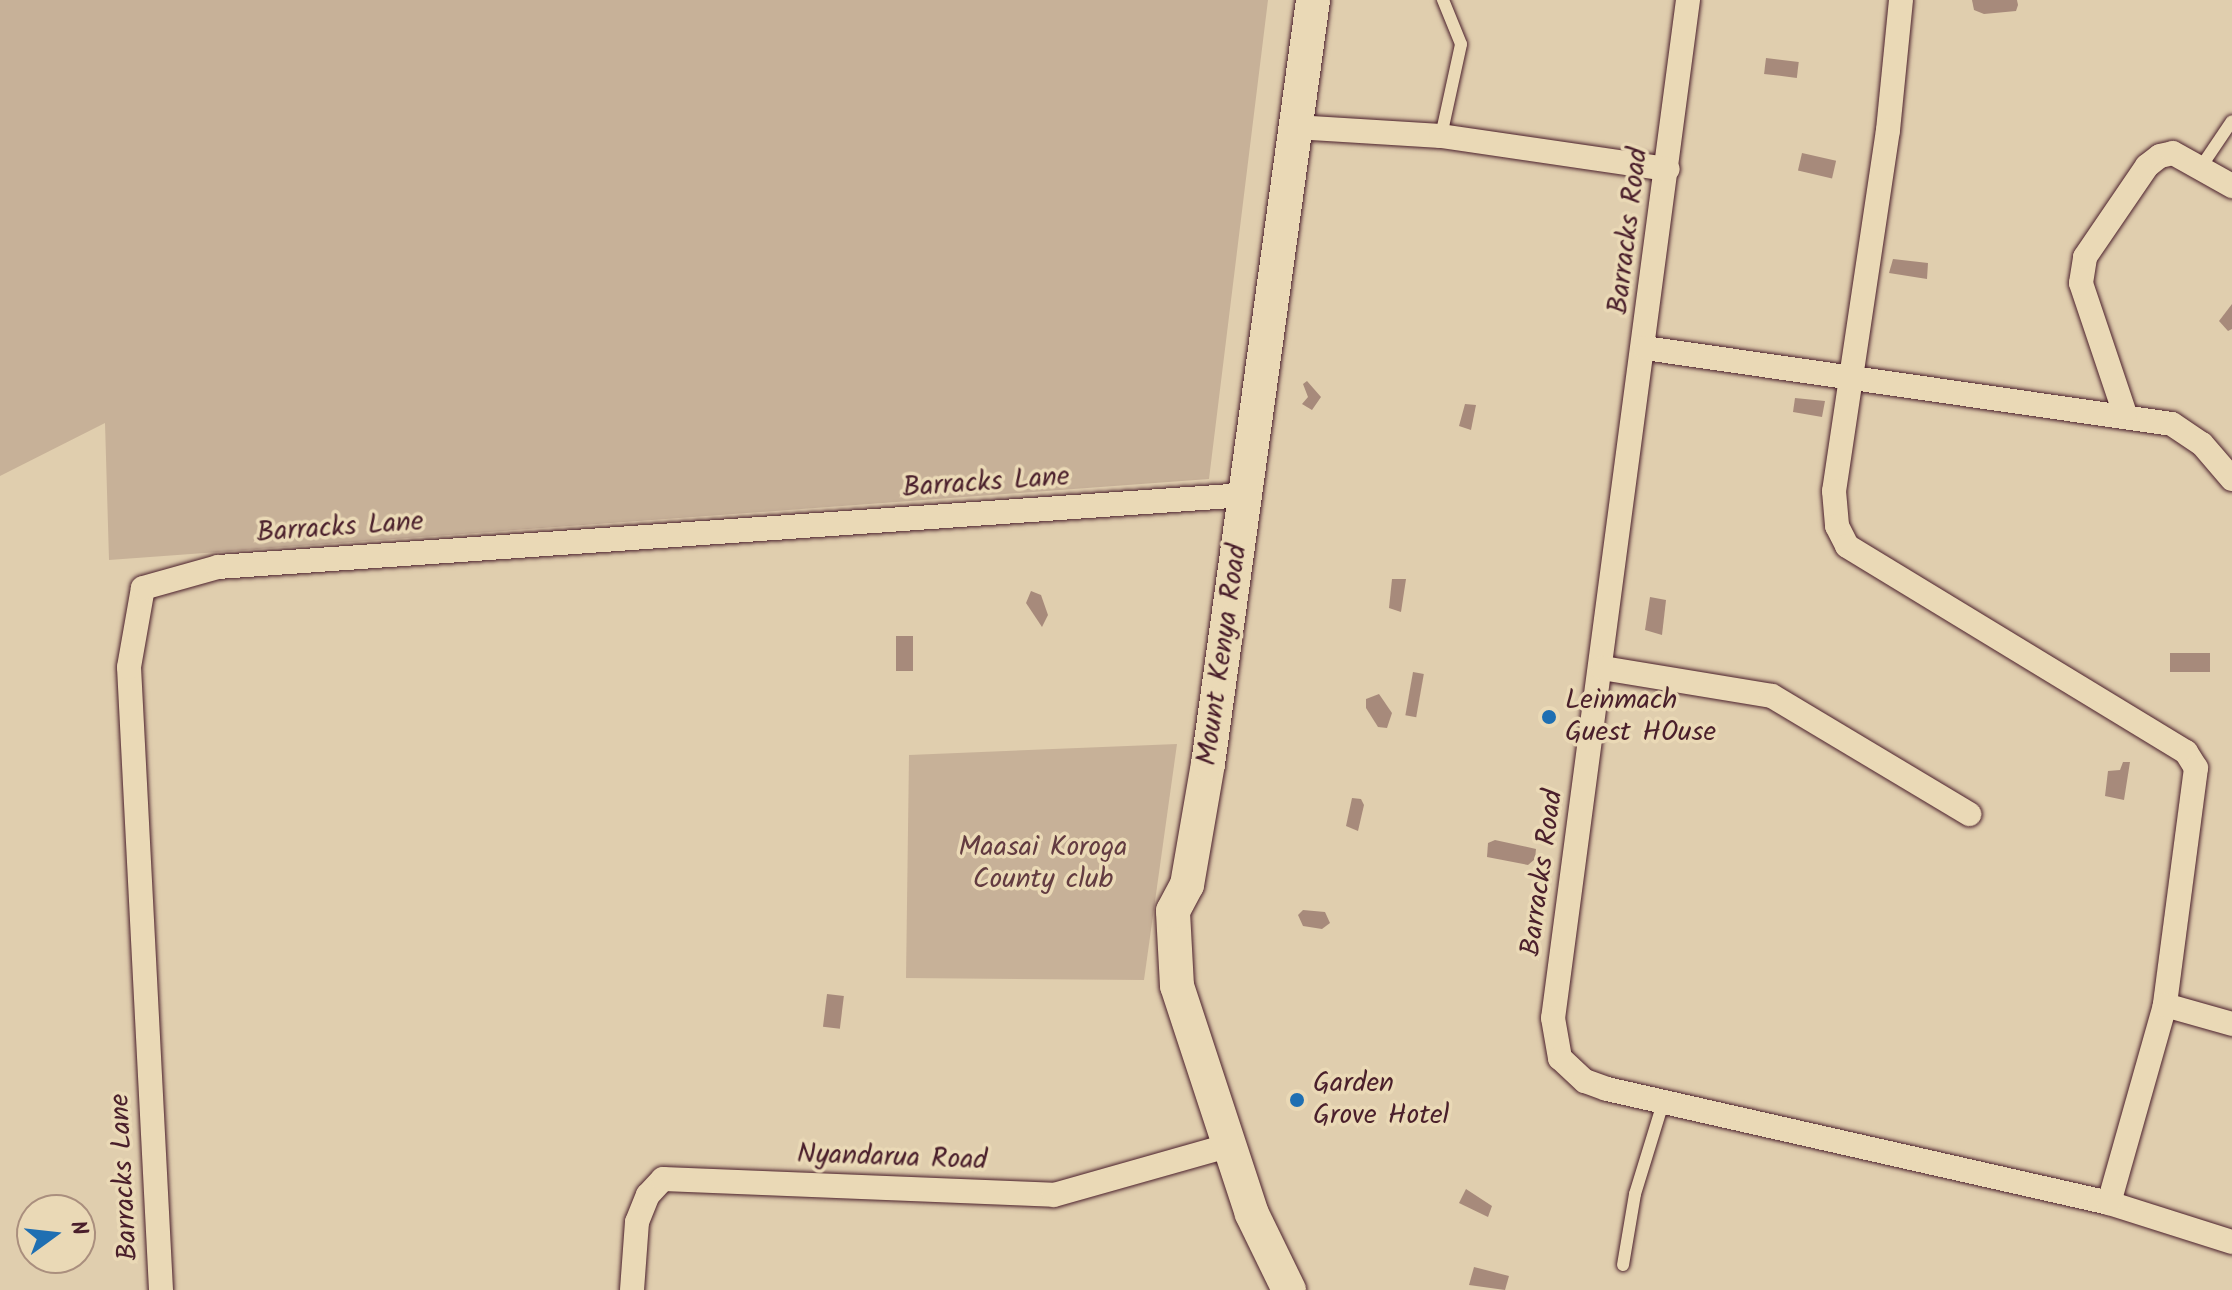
<!DOCTYPE html>
<style>
body{margin:0}
#map{position:relative;width:2232px;height:1290px;overflow:hidden;background:#e0ceae;font-family:Kalam,sans-serif}
div>[style]{position:absolute}
[style*='--x']{left:calc(var(--x)*1px);top:calc(var(--y)*1px);width:calc(var(--w)*1px);rotate:calc(var(--a)*1deg)}
.green>*{inset:0;background:#c7b198}
.water>*{inset:0;background:#a78a7b;transform-origin:0 0}
.roads{filter:drop-shadow(0 0 2px #4a1f2b) drop-shadow(0 0 2px #4a1f2b)}
.lane>*{height:12px;margin:-6px;padding:0 6px;transform-origin:6px;border-radius:6px;background:#ead9b6}
.street>*{height:24px;margin:-12px;padding:0 12px;transform-origin:12px;border-radius:12px;background:#ead9b6}
.secondary>*{height:34px;margin:-17px;padding:0 17px;transform-origin:17px;border-radius:17px;background:#ead9b6}
.dots>*{width:22px;height:22px;translate:-50% -50%;box-sizing:border-box;border:4px solid #ead9b6;border-radius:50%}
span{translate:-50% -50%;white-space:nowrap;text-align:center;line-height:1.15;-webkit-text-stroke:7px #ead9b6;paint-order:stroke}
.street-label{font-size:28px;color:#4a1f2b}
.poi-label{font-size:28px;color:#4a1f2b}
.left{translate:0 -50%;text-align:left}
.park-label{font-size:28px;color:#633c41}
.north{position:absolute;left:16px;top:1194px;width:80px;height:80px;box-sizing:border-box;background:#ead9b6;border:2px solid #aa8f7e;border-radius:50%;rotate:75deg;font-size:22px;font-weight:700;line-height:32px;text-align:center;color:#4a1f2b}
.north::after{content:'';display:block;margin:auto;width:28px;height:36px;background:#1f6fb2;clip-path:polygon(50% 0,100% 100%,50% 72%,0 100%)}
</style>
<div id="map">
<div class="green">
<div style="clip-path:polygon(0 0,1268px 0,1209px 479px,109px 560px,105px 423px,0 476px)"></div>
<div style="clip-path:polygon(1177px 744px,1144px 980px,906px 978px,909px 755px)"></div>
</div>
<div class="water">
<div style="clip-path:polygon(1972px 0,2017px 0,2018px 5px,2016px 11px,1984px 14px,1974px 10px)"></div>
<div style="left:1766px;top:58px;width:33px;height:16px;rotate:7deg"></div>
<div style="left:1802px;top:153px;width:35px;height:18px;rotate:13deg"></div>
<div style="clip-path:polygon(1893px 259px,1928px 263px,1927px 279px,1889px 273px)"></div>
<div style="clip-path:polygon(2232px 304px,2232px 329px,2228px 331px,2219px 321px)"></div>
<div style="clip-path:polygon(1307px 381px,1321px 397px,1312px 410px,1302px 404px,1308px 397px,1303px 384px)"></div>
<div style="clip-path:polygon(1795px 398px,1825px 401px,1822px 417px,1793px 412px)"></div>
<div style="clip-path:polygon(1465px 404px,1476px 405px,1471px 430px,1459px 426px)"></div>
<div style="clip-path:polygon(1392px 579px,1406px 579px,1401px 612px,1389px 608px)"></div>
<div style="clip-path:polygon(1031px 591px,1041px 595px,1048px 615px,1042px 627px,1026px 603px)"></div>
<div style="clip-path:polygon(1650px 597px,1666px 600px,1662px 635px,1645px 630px)"></div>
<div style="left:896px;top:636px;width:17px;height:35px"></div>
<div style="left:2170px;top:653px;width:40px;height:19px"></div>
<div style="left:1413px;top:672px;width:11px;height:44px;rotate:10deg"></div>
<div style="clip-path:polygon(1379px 694px,1392px 713px,1387px 728px,1378px 727px,1366px 708px,1366px 699px)"></div>
<div style="clip-path:polygon(2123px 762px,2130px 762px,2124px 800px,2105px 796px,2108px 771px,2120px 770px)"></div>
<div style="clip-path:polygon(1352px 798px,1361px 799px,1364px 805px,1358px 831px,1346px 826px)"></div>
<div style="clip-path:polygon(1495px 840px,1536px 849px,1535px 859px,1528px 865px,1487px 857px,1488px 843px)"></div>
<div style="clip-path:polygon(1303px 910px,1325px 912px,1330px 923px,1322px 929px,1303px 926px,1298px 915px)"></div>
<div style="left:827px;top:994px;width:17px;height:33px;rotate:7deg"></div>
<div style="clip-path:polygon(1466px 1189px,1492px 1206px,1488px 1217px,1459px 1203px)"></div>
<div style="clip-path:polygon(1474px 1267px,1509px 1276px,1505px 1290px,1469px 1285px)"></div>
</div>
<div class="roads">
<div class="lane">
<div style="--x:1441;--y:136;--w:94;--a:-77.7"></div>
<div style="--x:1461;--y:44;--w:48;--a:-112.2"></div>
<div style="--x:2201;--y:167;--w:55;--a:-56"></div>
<div style="--x:1623;--y:1265;--w:72;--a:-80.4"></div>
<div style="--x:1635;--y:1194;--w:98;--a:-72.9"></div>
</div>
<div class="street">
<div style="--x:1688;--y:0;--w:1027;--a:97.55"></div>
<div style="--x:1553;--y:1018;--w:41;--a:80.1"></div>
<div style="--x:1560;--y:1058;--w:34;--a:43"></div>
<div style="--x:1585;--y:1081;--w:23;--a:20"></div>
<div style="--x:1607;--y:1089;--w:515;--a:12.79"></div>
<div style="--x:2109;--y:1203;--w:129;--a:17.6"></div>
<div style="--x:1901;--y:0;--w:131;--a:95.7"></div>
<div style="--x:1888;--y:130;--w:365;--a:98.5"></div>
<div style="--x:1834;--y:491;--w:35;--a:85"></div>
<div style="--x:1837;--y:526;--w:22;--a:63"></div>
<div style="--x:1847;--y:546;--w:397;--a:31.3"></div>
<div style="--x:2186;--y:752;--w:19;--a:58"></div>
<div style="--x:2196;--y:768;--w:239;--a:97.5"></div>
<div style="--x:2165;--y:1005;--w:206;--a:105.8"></div>
<div style="--x:1295;--y:127;--w:146;--a:3.5"></div>
<div style="--x:1441;--y:136;--w:229;--a:8.3"></div>
<div style="--x:1645;--y:348;--w:532;--a:8.21"></div>
<div style="--x:2172;--y:424;--w:36;--a:34"></div>
<div style="--x:2202;--y:444;--w:46;--a:49.4"></div>
<div style="--x:2125;--y:414;--w:138;--a:-108.6"></div>
<div style="--x:2081;--y:283;--w:26;--a:-81"></div>
<div style="--x:2085;--y:257;--w:110;--a:-55.7"></div>
<div style="--x:2147;--y:166;--w:16;--a:-38"></div>
<div style="--x:2160;--y:156;--w:13;--a:-13"></div>
<div style="--x:2173;--y:153;--w:68;--a:29.2"></div>
<div style="--x:1603;--y:668;--w:171;--a:9.4"></div>
<div style="--x:1772;--y:696;--w:230;--a:30.9"></div>
<div style="--x:2165;--y:1005;--w:70;--a:15.8"></div>
<div style="--x:161;--y:1290;--w:624;--a:-92.94"></div>
<div style="--x:129;--y:667;--w:80;--a:-80"></div>
<div style="--x:143;--y:588;--w:78;--a:-15.6"></div>
<div style="--x:218;--y:567;--w:1031;--a:-4.01"></div>
<div style="--x:632;--y:1290;--w:68;--a:-85.8"></div>
<div style="--x:637;--y:1222;--w:29;--a:-68"></div>
<div style="--x:648;--y:1195;--w:22;--a:-47"></div>
<div style="--x:663;--y:1179;--w:391;--a:2.3"></div>
<div style="--x:1054;--y:1195;--w:184;--a:-15.8"></div>
</div>
<div class="secondary">
<div style="--x:1289;--y:1290;--w:85;--a:-116"></div>
<div style="--x:1252;--y:1214;--w:240;--a:-108.2"></div>
<div style="--x:1177;--y:986;--w:75;--a:-93.1"></div>
<div style="--x:1173;--y:911;--w:30;--a:-62"></div>
<div style="--x:1187;--y:885;--w:123;--a:-80.2"></div>
<div style="--x:1208;--y:764;--w:771;--a:-82.17"></div>
</div>
</div>
<div class="dots">
<div style="left:1549px;top:717px;background:#1f6fb2"></div>
<div style="left:1297px;top:1100px;background:#1f6fb2"></div>
</div>
<div class="street-label">
<span style="left:1629px;top:231px;rotate:-83deg">Barracks Road</span>
<span style="left:986px;top:483px;rotate:-4deg">Barracks Lane</span>
<span style="left:340px;top:528px;rotate:-4deg">Barracks Lane</span>
<span style="left:1223px;top:655px;rotate:-82deg">Mount Kenya Road</span>
<span style="left:1543px;top:873px;rotate:-82deg">Barracks Road</span>
<span style="left:892px;top:1158px;rotate:2deg">Nyandarua Road</span>
<span style="left:125px;top:1177px;rotate:-93deg">Barracks Lane</span>
</div>
<div class="poi-label">
<span class="left" style="left:1565px;top:717px">Leinmach<br>Guest HOuse</span>
<span class="left" style="left:1313px;top:1100px">Garden<br>Grove Hotel</span>
</div>
<div class="park-label">
<span style="left:1043px;top:864px">Maasai Koroga<br>County club</span>
</div>
<div class="north">N</div>
</div>
